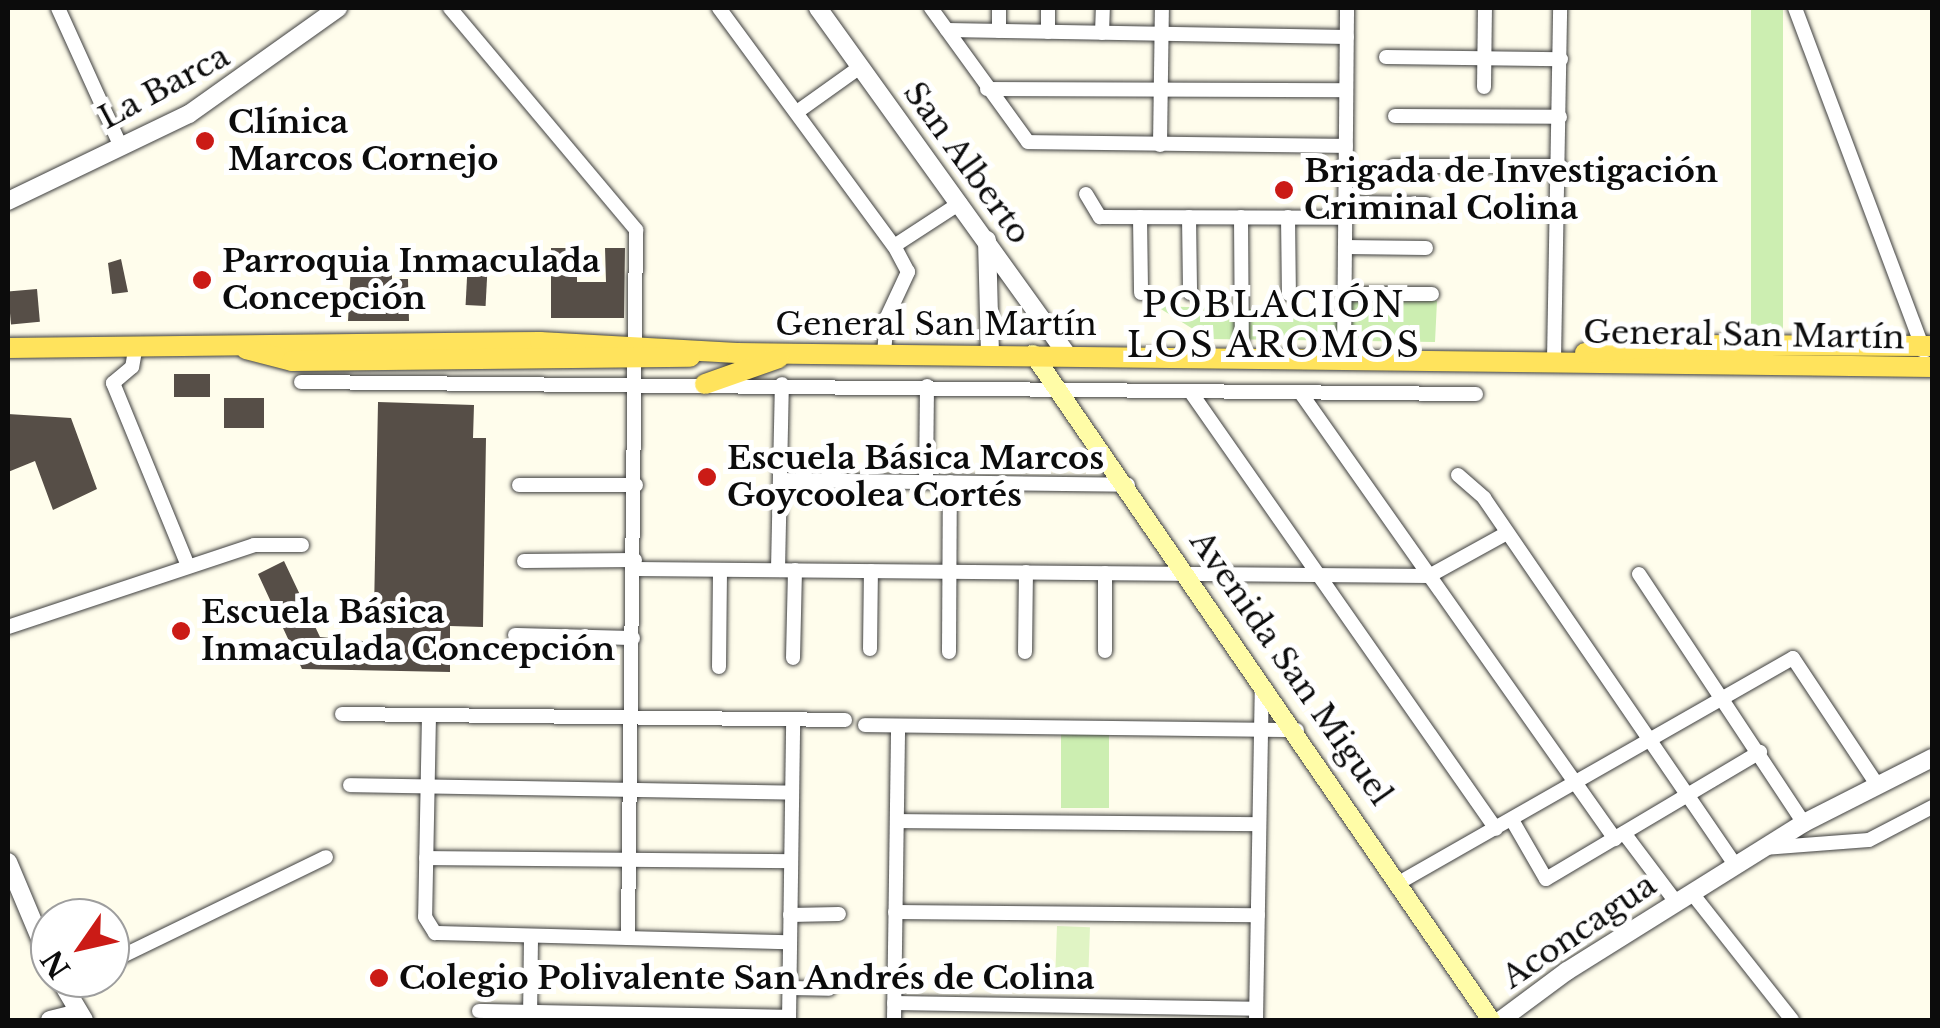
<!DOCTYPE html>
<meta charset="utf-8">
<style>
body{margin:0}
#map{position:relative;width:1940px;height:1028px;overflow:hidden;background:#fffdec;font-family:"Libre Baskerville",serif}
div>[style]{position:absolute}
[style*='--x']{left:calc(var(--x)*1px);top:calc(var(--y)*1px);width:calc(var(--w)*1px);rotate:calc(var(--a)*1deg)}
.green>*{inset:0;background:#cceeb1;transform-origin:0 0}
.pitch>*{inset:0;background:#e0f4c4;transform-origin:0 0}
.building>*{inset:0;background:#564e47;transform-origin:0 0}
.roads{filter:drop-shadow(0 0 2px #3f3f3f) drop-shadow(0 0 2px #3f3f3f)}
.minor>*{height:14px;margin:-7px;padding:0 7px;transform-origin:7px;border-radius:7px;background:#fff}
.tertiary>*{height:18px;margin:-9px;padding:0 9px;transform-origin:9px;border-radius:9px;background:#fff}
.secondary>*{height:18px;margin:-9px;padding:0 9px;transform-origin:9px;border-radius:9px;background:#fffca7}
.primary>*{height:20px;margin:-10px;padding:0 10px;transform-origin:10px;border-radius:10px;background:#ffe35c}
.dots>*{width:28px;height:28px;translate:-50% -50%;box-sizing:border-box;border:5px solid #fff;border-radius:50%}
span{translate:-50% -50%;white-space:nowrap;text-align:center;line-height:1.15;-webkit-text-stroke:10px #fff;paint-order:stroke}
.street-label{font-size:32px;color:#0c0c0c}
.poi-label{font-size:32px;color:#0c0c0c;font-weight:700}
.left{translate:0 -50%;text-align:left}
.neighbourhood-label{font-size:35px;color:#0c0c0c;letter-spacing:2.5px}
.frame{position:absolute;inset:0;border:10px solid #0c0c0c;pointer-events:none}
.north{position:absolute;left:30px;top:898px;width:100px;height:100px;box-sizing:border-box;background:#fff;border:2px solid #9e9e9e;border-radius:50%;rotate:236deg;font-size:28px;font-weight:700;line-height:40px;text-align:center;color:#0c0c0c}
.north::after{content:'';display:block;margin:auto;width:35px;height:45px;background:#cb1b16;clip-path:polygon(50% 0,100% 100%,50% 72%,0 100%)}
</style>
<div id="map">
<div class="green">
<div style="left:1751px;top:8px;width:32px;height:338px"></div>
<div style="clip-path:polygon(1437px 301px,1435px 342px,1209px 339px,1156px 306px,1348px 312px,1350px 302px)"></div>
<div style="left:1061px;top:728px;width:48px;height:80px"></div>
</div>
<div class="pitch">
<div style="left:1057px;top:926px;width:33px;height:53px;rotate:2deg"></div>
</div>
<div class="building">
<div style="clip-path:polygon(551px 248px,577px 248px,577px 282px,606px 282px,605px 248px,625px 248px,624px 318px,551px 318px)"></div>
<div style="clip-path:polygon(121px 259px,128px 292px,112px 294px,108px 263px)"></div>
<div style="left:468px;top:259px;width:20px;height:46px;rotate:3deg"></div>
<div style="clip-path:polygon(351px 265px,392px 265px,392px 279px,408px 279px,409px 321px,348px 321px)"></div>
<div style="left:37px;top:289px;width:33px;height:29px;rotate:85deg"></div>
<div style="left:174px;top:374px;width:36px;height:23px"></div>
<div style="left:224px;top:398px;width:40px;height:30px"></div>
<div style="clip-path:polygon(378px 402px,474px 405px,473px 438px,486px 438px,483px 627px,450px 626px,450px 672px,302px 669px,258px 574px,284px 561px,320px 637px,384px 643px,387px 616px,374px 611px)"></div>
<div style="clip-path:polygon(8px 414px,71px 418px,97px 489px,53px 510px,35px 461px,8px 472px)"></div>
</div>
<div class="roads">
<div class="minor">
<div style="--x:58;--y:8;--w:153;--a:65.6"></div>
<div style="--x:450;--y:8;--w:290;--a:50"></div>
<div style="--x:636;--y:230;--w:708;--a:90.65"></div>
<div style="--x:719;--y:8;--w:295;--a:53.7"></div>
<div style="--x:894;--y:246;--w:79;--a:-33.1"></div>
<div style="--x:931;--y:8;--w:165;--a:54.1"></div>
<div style="--x:1028;--y:142;--w:318;--a:0.7"></div>
<div style="--x:999;--y:8;--w:23;--a:90"></div>
<div style="--x:1795;--y:8;--w:367;--a:69.4"></div>
<div style="--x:947;--y:30;--w:400;--a:1"></div>
<div style="--x:1048;--y:32;--w:24;--a:-90"></div>
<div style="--x:1102;--y:33;--w:25;--a:-88"></div>
<div style="--x:1386;--y:57;--w:175;--a:0.7"></div>
<div style="--x:1484;--y:87;--w:79;--a:-89.3"></div>
<div style="--x:987;--y:89;--w:359;--a:0.2"></div>
<div style="--x:797;--y:112;--w:77;--a:-35.5"></div>
<div style="--x:1395;--y:116;--w:165;--a:0.3"></div>
<div style="--x:1160;--y:145;--w:137;--a:-89.2"></div>
<div style="--x:1393;--y:166;--w:167;--a:0"></div>
<div style="--x:1086;--y:194;--w:27;--a:59"></div>
<div style="--x:1100;--y:217;--w:245;--a:0.2"></div>
<div style="--x:1345;--y:203;--w:81;--a:0.7"></div>
<div style="--x:1140;--y:217;--w:76;--a:89.2"></div>
<div style="--x:1189;--y:217;--w:76;--a:89.2"></div>
<div style="--x:1241;--y:217;--w:139;--a:89.6"></div>
<div style="--x:1288;--y:217;--w:77;--a:89.3"></div>
<div style="--x:1345;--y:247;--w:81;--a:0.7"></div>
<div style="--x:1344;--y:294;--w:88;--a:0"></div>
<div style="--x:136;--y:345;--w:22;--a:100"></div>
<div style="--x:132;--y:367;--w:25;--a:140"></div>
<div style="--x:113;--y:383;--w:198;--a:67.7"></div>
<div style="--x:884;--y:353;--w:36;--a:-85"></div>
<div style="--x:887;--y:317;--w:50;--a:-65"></div>
<div style="--x:908;--y:272;--w:30;--a:-118"></div>
<div style="--x:1344;--y:357;--w:349;--a:-89.5"></div>
<div style="--x:1554;--y:360;--w:352;--a:-89"></div>
<div style="--x:301;--y:382;--w:1175;--a:0.59"></div>
<div style="--x:1190;--y:391;--w:534;--a:55.06"></div>
<div style="--x:1300;--y:392;--w:547;--a:54.83"></div>
<div style="--x:1458;--y:475;--w:35;--a:41"></div>
<div style="--x:1484;--y:498;--w:445;--a:55.6"></div>
<div style="--x:780;--y:480;--w:348;--a:0.8"></div>
<div style="--x:926;--y:482;--w:96;--a:-89.4"></div>
<div style="--x:519;--y:485;--w:117;--a:0"></div>
<div style="--x:524;--y:561;--w:111;--a:-0.5"></div>
<div style="--x:634;--y:569;--w:795;--a:0.5"></div>
<div style="--x:1429;--y:576;--w:89;--a:-28.9"></div>
<div style="--x:778;--y:570;--w:186;--a:-88.8"></div>
<div style="--x:1105;--y:573;--w:78;--a:90"></div>
<div style="--x:1639;--y:574;--w:299;--a:56.5"></div>
<div style="--x:8;--y:627;--w:259;--a:-18.4"></div>
<div style="--x:254;--y:545;--w:48;--a:0"></div>
<div style="--x:515;--y:635;--w:118;--a:1.5"></div>
<div style="--x:870;--y:649;--w:78;--a:-89.3"></div>
<div style="--x:949;--y:652;--w:170;--a:-89.7"></div>
<div style="--x:1025;--y:652;--w:80;--a:-89.3"></div>
<div style="--x:793;--y:658;--w:88;--a:-88.7"></div>
<div style="--x:719;--y:667;--w:97;--a:-89.4"></div>
<div style="--x:342;--y:714;--w:503;--a:0.68"></div>
<div style="--x:429;--y:715;--w:202;--a:91.1"></div>
<div style="--x:425;--y:917;--w:19;--a:58"></div>
<div style="--x:435;--y:933;--w:355;--a:1.5"></div>
<div style="--x:865;--y:725;--w:432;--a:0.7"></div>
<div style="--x:350;--y:785;--w:442;--a:1"></div>
<div style="--x:1512;--y:820;--w:68;--a:60"></div>
<div style="--x:1546;--y:879;--w:249;--a:-30.7"></div>
<div style="--x:897;--y:821;--w:362;--a:0.5"></div>
<div style="--x:1624;--y:833;--w:86;--a:53"></div>
<div style="--x:1764;--y:848;--w:105;--a:-4.4"></div>
<div style="--x:1869;--y:840;--w:71;--a:-27.6"></div>
<div style="--x:426;--y:858;--w:365;--a:0.5"></div>
<div style="--x:1402;--y:881;--w:450;--a:-29.7"></div>
<div style="--x:1793;--y:658;--w:154;--a:56.4"></div>
<div style="--x:1691;--y:892;--w:163;--a:51.7"></div>
<div style="--x:895;--y:912;--w:363;--a:0.5"></div>
<div style="--x:790;--y:915;--w:49;--a:-1.2"></div>
<div style="--x:110;--y:962;--w:240;--a:-25.9"></div>
<div style="--x:790;--y:988;--w:39;--a:1"></div>
<div style="--x:894;--y:1003;--w:362;--a:0.9"></div>
<div style="--x:479;--y:1011;--w:310;--a:1.1"></div>
<div style="--x:530;--y:1020;--w:84;--a:-89.3"></div>
<div style="--x:789;--y:1020;--w:301;--a:-89.2"></div>
<div style="--x:894;--y:1020;--w:294;--a:-89.2"></div>
<div style="--x:1256;--y:1020;--w:334;--a:-89"></div>
</div>
<div class="tertiary">
<div style="--x:818;--y:8;--w:427;--a:54.3"></div>
<div style="--x:8;--y:201;--w:201;--a:-25.7"></div>
<div style="--x:189;--y:114;--w:183;--a:-35.4"></div>
<div style="--x:987;--y:240;--w:114;--a:88.5"></div>
<div style="--x:8;--y:862;--w:108;--a:67.2"></div>
<div style="--x:59;--y:978;--w:49;--a:59.2"></div>
<div style="--x:50;--y:1020;--w:29;--a:-14"></div>
<div style="--x:1501;--y:1020;--w:82;--a:-36.6"></div>
<div style="--x:1567;--y:971;--w:279;--a:-32"></div>
<div style="--x:1804;--y:823;--w:144;--a:-26.9"></div>
</div>
<div class="secondary">
<div style="--x:1033;--y:354;--w:808;--a:55.48"></div>
</div>
<div class="primary">
<div style="--x:8;--y:348;--w:532;--a:-0.65"></div>
<div style="--x:540;--y:342;--w:197;--a:3.2"></div>
<div style="--x:737;--y:353;--w:1195;--a:0.67"></div>
<div style="--x:246;--y:349;--w:48;--a:14.6"></div>
<div style="--x:292;--y:361;--w:398;--a:-0.6"></div>
<div style="--x:1585;--y:353;--w:96;--a:-4.8"></div>
<div style="--x:1681;--y:345;--w:251;--a:0.2"></div>
<div style="--x:705;--y:384;--w:78;--a:-19.4"></div>
</div>
</div>
<div class="dots">
<div style="left:205px;top:141px;background:#cb1b16"></div>
<div style="left:1284px;top:190px;background:#cb1b16"></div>
<div style="left:202px;top:280px;background:#cb1b16"></div>
<div style="left:707px;top:477px;background:#cb1b16"></div>
<div style="left:181px;top:631px;background:#cb1b16"></div>
<div style="left:379px;top:978px;background:#cb1b16"></div>
</div>
<div class="street-label">
<span style="left:164px;top:87px;rotate:-28deg">La Barca</span>
<span style="left:967px;top:163px;rotate:54deg">San Alberto</span>
<span style="left:936px;top:324px">General San Martín</span>
<span style="left:1744px;top:335px;rotate:1deg">General San Martín</span>
<span style="left:1291px;top:668px;rotate:55deg">Avenida San Miguel</span>
<span style="left:1579px;top:931px;rotate:-34deg">Aconcagua</span>
</div>
<div class="poi-label">
<span class="left" style="left:228px;top:141px">Clínica<br>Marcos Cornejo</span>
<span class="left" style="left:1304px;top:190px">Brigada de Investigación<br>Criminal Colina</span>
<span class="left" style="left:222px;top:280px">Parroquia Inmaculada<br>Concepción</span>
<span class="left" style="left:727px;top:477px">Escuela Básica Marcos<br>Goycoolea Cortés</span>
<span class="left" style="left:201px;top:631px">Escuela Básica<br>Inmaculada Concepción</span>
<span class="left" style="left:399px;top:978px">Colegio Polivalente San Andrés de Colina</span>
</div>
<div class="neighbourhood-label">
<span style="left:1274px;top:325px">POBLACIÓN<br>LOS AROMOS</span>
</div>
<div class="frame"></div>
<div class="north">N</div>
</div>
